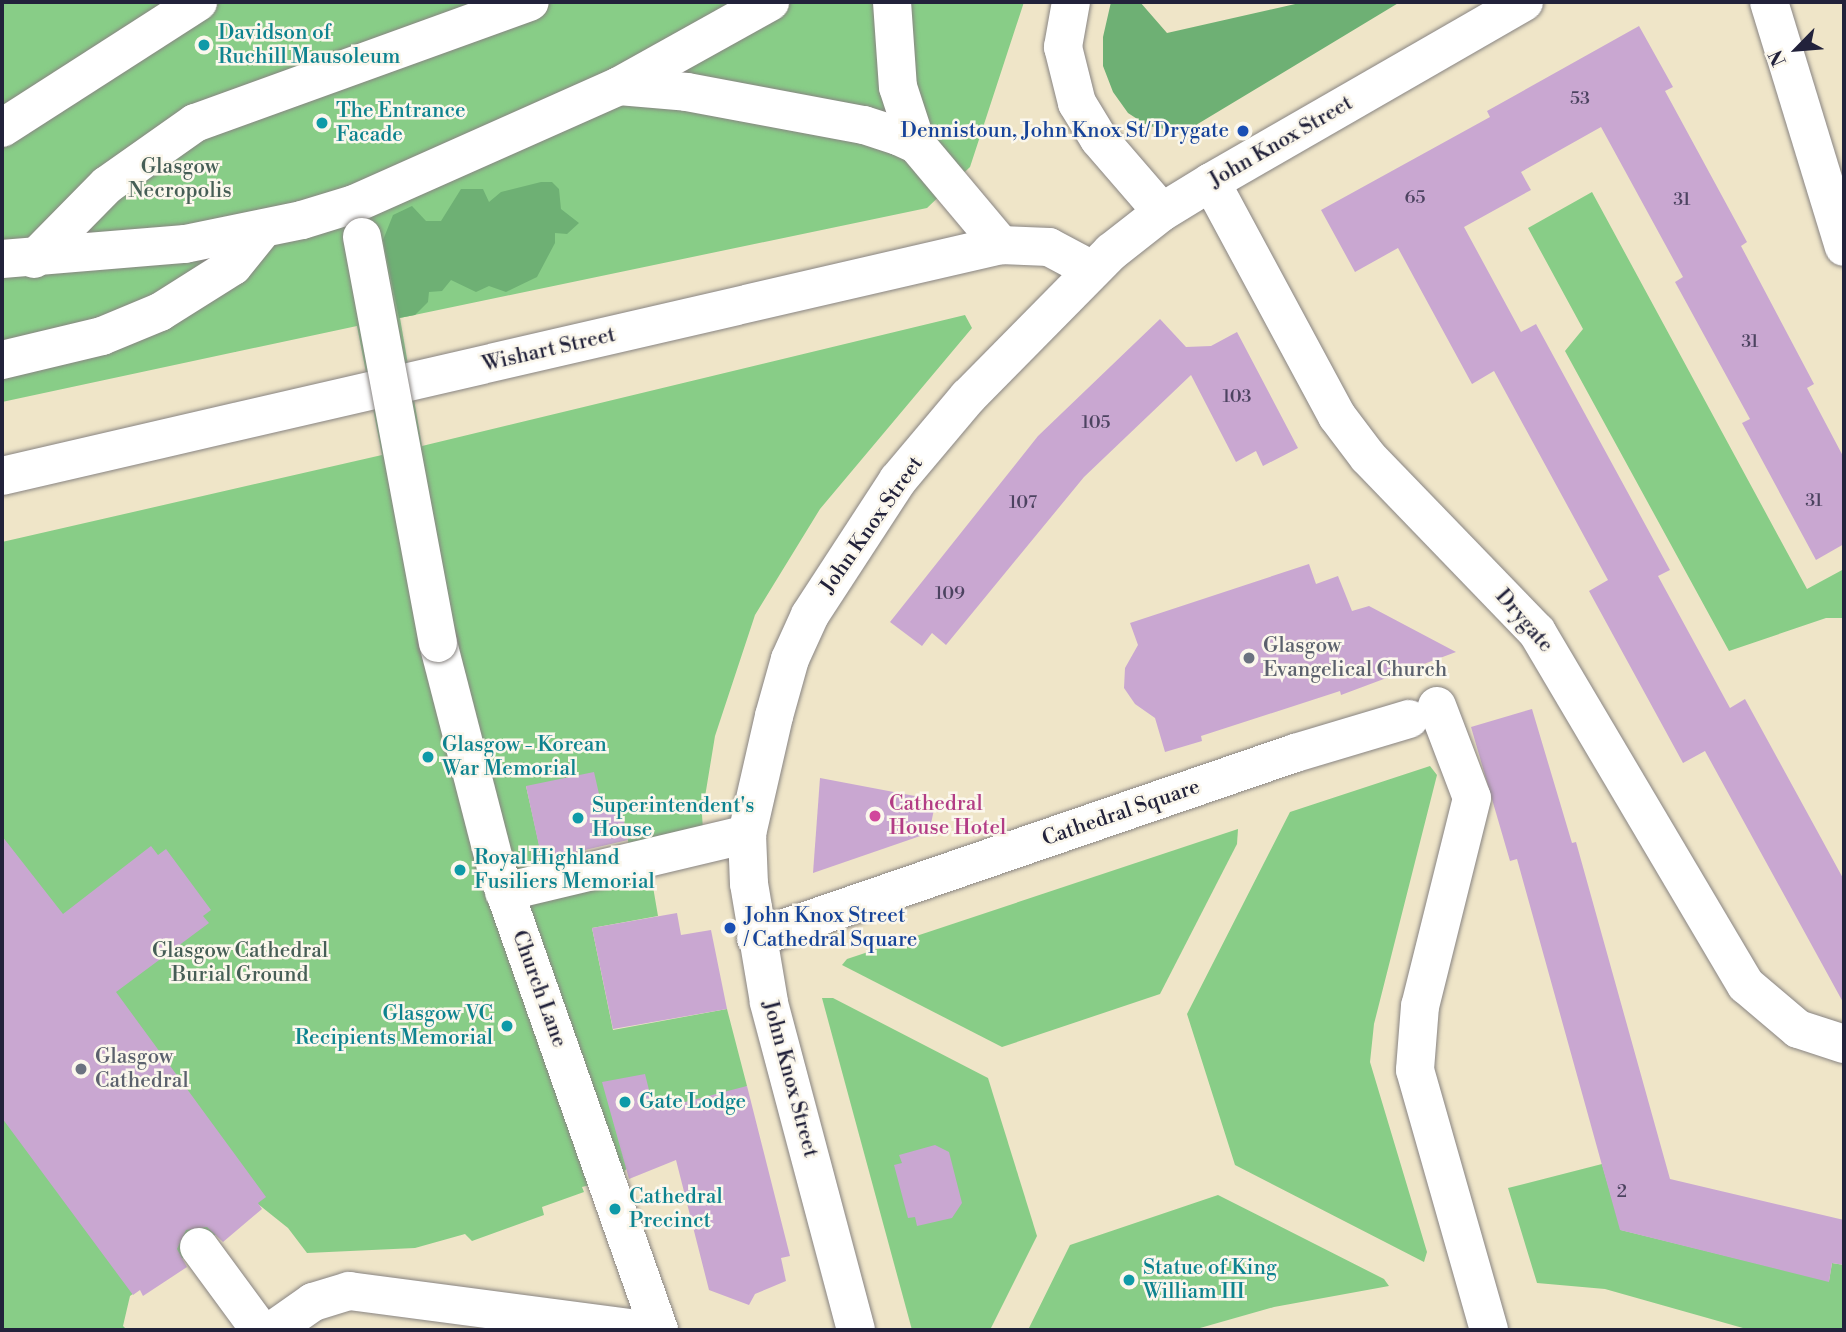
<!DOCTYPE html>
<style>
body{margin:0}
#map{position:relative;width:1846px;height:1332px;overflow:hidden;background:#efe5c8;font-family:"Libre Bodoni",serif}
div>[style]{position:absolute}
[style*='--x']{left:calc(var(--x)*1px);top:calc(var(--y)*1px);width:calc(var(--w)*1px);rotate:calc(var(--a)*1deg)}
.green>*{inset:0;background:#88cd87}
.forest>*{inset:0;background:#6eb074}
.building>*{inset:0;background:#c9a7d1}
.roads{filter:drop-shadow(0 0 2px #888482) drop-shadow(0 0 2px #888482)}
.minor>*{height:38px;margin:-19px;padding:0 19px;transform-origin:19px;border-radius:19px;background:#fff}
.bridges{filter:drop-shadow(0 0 2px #888482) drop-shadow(0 0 2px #888482)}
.minor-bridge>*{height:38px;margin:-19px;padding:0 19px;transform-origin:19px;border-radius:19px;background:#fff}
.dots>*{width:19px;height:19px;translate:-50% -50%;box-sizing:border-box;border:4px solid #fbf7ec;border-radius:50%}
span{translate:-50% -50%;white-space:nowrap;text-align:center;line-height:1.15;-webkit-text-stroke:5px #fbf7ec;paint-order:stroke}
.number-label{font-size:18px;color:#4c4360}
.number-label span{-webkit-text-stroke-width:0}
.culture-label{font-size:21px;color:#0d838f}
.left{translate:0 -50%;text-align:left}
.right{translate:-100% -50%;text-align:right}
.transit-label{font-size:21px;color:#164399}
.street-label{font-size:21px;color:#22223b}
.park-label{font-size:21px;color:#465e56}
.worship-label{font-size:21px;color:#5b616d}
.hotel-label{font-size:21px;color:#b23c85}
.frame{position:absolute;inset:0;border:4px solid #22223b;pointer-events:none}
.north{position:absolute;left:1762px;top:14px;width:70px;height:70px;-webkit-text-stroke:5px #fbf7ec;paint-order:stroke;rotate:245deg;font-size:19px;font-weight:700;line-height:28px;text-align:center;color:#22223b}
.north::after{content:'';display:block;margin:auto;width:24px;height:32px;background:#22223b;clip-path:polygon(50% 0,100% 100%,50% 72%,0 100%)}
</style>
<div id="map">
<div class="green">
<div style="clip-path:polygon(evenodd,2px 2px,1024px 2px,970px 167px,927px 208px,400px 318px,422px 446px,965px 315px,972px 328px,820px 509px,755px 615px,715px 736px,702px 815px,705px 857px,651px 875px,658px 916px,592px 928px,613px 1030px,727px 1009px,747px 1086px,624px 1171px,625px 1176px,582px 1187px,584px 1192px,542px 1207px,544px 1215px,472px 1241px,465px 1234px,415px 1248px,307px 1253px,288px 1228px,258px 1204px,130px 1296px,123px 1326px,127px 1330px,2px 1330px,2px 542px,382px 455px,357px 326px,2px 402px,2px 2px,526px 786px,602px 807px,620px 803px,630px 850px,543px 862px,526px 786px)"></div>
<div style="clip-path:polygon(1592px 192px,1807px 589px,1844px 569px,1844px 618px,1826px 618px,1729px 651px,1565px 351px,1583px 329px,1528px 228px)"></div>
<div style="clip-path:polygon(1430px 766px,1437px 775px,1374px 1024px,1370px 1062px,1427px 1252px,1424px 1262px,1235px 1165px,1187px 1014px,1290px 812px)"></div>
<div style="clip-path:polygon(1238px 829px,1237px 844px,1160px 994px,1002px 1047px,842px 965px,847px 959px)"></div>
<div style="clip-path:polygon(822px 998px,833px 998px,988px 1078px,1037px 1236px,990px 1330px,912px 1330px)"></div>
<div style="clip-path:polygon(1602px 1164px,1621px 1230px,1829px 1281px,1832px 1263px,1844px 1265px,1844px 1330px,1750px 1330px,1605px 1289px,1537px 1283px,1508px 1188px)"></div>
<div style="clip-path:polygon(1218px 1195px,1384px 1279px,1389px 1286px,1274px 1307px,1193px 1330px,1028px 1330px,1070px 1245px)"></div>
</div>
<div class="forest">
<div style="clip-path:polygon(1111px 2px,1140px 2px,1167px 33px,1304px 2px,1400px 2px,1196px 125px,1171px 130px,1148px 126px,1128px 113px,1113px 92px,1103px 66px,1103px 37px)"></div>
<div style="clip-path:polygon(541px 182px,552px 182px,559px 189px,561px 209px,579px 223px,567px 234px,555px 233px,555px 243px,537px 277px,506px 292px,489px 286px,476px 292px,451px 280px,442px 291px,429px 292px,428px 302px,415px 315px,399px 318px,383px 240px,393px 215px,412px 206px,426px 221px,441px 221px,461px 189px,483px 189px,489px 202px,501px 192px)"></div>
</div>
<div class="building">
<div style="clip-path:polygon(1639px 26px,1673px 87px,1665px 91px,1747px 242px,1741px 246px,1814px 384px,1807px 388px,1844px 458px,1844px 544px,1816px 560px,1742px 423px,1750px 419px,1675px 282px,1683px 277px,1601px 127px,1521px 172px,1531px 190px,1464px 227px,1521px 332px,1536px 324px,1670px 570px,1658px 576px,1730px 708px,1745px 699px,1844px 880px,1844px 1004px,1705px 751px,1683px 763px,1589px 591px,1608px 580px,1494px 371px,1472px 384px,1398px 248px,1355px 272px,1321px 210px,1490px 117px,1487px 111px)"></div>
<div style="clip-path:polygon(1160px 319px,1186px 347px,1211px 346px,1237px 332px,1298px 448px,1263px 466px,1256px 451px,1236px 462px,1191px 375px,1084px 477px,946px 645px,932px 633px,922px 646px,890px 622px,1038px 436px)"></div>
<div style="clip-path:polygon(1309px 564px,1316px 584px,1338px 576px,1352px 611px,1369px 606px,1456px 652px,1341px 695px,1340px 691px,1201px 736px,1202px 741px,1165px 752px,1155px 718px,1135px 704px,1124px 688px,1125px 668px,1138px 645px,1130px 623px)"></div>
<div style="clip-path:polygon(1532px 709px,1572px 843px,1576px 842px,1670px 1179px,1844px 1220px,1844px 1265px,1832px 1263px,1829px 1282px,1620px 1230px,1517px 859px,1510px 861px,1471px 727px)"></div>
<div style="clip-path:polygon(594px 772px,602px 807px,620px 803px,628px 840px,542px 860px,526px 786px)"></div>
<div style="clip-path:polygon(820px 778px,936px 800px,929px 833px,813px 873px)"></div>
<div style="clip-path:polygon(2px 836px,63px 914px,151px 846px,158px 855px,166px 849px,211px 910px,203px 916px,209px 923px,116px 992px,266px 1197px,258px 1203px,262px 1209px,223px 1242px,207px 1227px,186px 1230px,177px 1249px,187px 1267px,143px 1296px,140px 1290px,133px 1295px,2px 1118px)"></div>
<div style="clip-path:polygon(677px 913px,681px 935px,711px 930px,727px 1009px,613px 1029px,592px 928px)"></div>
<div style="clip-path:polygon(645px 1074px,654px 1110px,747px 1086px,790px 1256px,781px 1258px,786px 1281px,755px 1294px,749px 1305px,709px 1290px,676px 1160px,629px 1179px,602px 1082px)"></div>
<div style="clip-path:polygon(935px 1145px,949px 1152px,962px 1203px,952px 1218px,917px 1226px,915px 1217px,908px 1218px,894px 1165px,902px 1163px,899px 1155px)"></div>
</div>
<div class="roads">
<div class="minor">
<div style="--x:892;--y:2;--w:85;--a:86"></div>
<div style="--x:898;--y:87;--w:61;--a:71.9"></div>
<div style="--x:1071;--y:2;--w:46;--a:100.1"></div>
<div style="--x:1063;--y:47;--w:58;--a:76"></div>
<div style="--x:1077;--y:103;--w:42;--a:58.6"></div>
<div style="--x:1099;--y:139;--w:96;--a:49.2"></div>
<div style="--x:1769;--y:2;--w:256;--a:73"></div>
<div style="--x:619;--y:86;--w:173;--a:-29.1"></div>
<div style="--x:2;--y:128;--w:233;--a:-32.7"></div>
<div style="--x:1211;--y:182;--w:266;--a:61.7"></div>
<div style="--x:1337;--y:416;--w:51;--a:52.9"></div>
<div style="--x:1368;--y:457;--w:243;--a:46"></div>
<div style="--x:1537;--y:632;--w:410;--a:59.4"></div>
<div style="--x:1746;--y:985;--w:68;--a:40.2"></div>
<div style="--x:1798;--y:1029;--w:48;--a:18.1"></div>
<div style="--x:2;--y:259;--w:184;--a:-4.7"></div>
<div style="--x:185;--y:244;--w:119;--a:-11.6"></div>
<div style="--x:302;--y:220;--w:54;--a:-17.1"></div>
<div style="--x:354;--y:204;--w:290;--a:-24"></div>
<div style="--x:619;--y:86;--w:68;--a:5"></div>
<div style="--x:687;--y:92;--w:180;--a:10.6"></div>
<div style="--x:864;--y:125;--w:36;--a:18"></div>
<div style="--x:898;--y:136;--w:21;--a:25"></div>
<div style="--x:917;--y:145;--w:131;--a:50"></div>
<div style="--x:34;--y:259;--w:104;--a:-45.4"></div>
<div style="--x:107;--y:185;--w:108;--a:-35.2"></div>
<div style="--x:195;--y:123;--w:356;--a:-19.9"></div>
<div style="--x:2;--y:360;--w:103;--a:-13.5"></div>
<div style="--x:102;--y:336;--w:63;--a:-22.5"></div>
<div style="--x:160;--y:312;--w:86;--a:-32.2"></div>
<div style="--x:233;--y:266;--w:46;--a:-51.1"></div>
<div style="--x:2;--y:476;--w:1025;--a:-13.02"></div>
<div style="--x:1001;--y:245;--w:48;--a:2.4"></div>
<div style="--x:1049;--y:247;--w:49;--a:28.1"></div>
<div style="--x:438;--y:643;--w:231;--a:75.5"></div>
<div style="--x:496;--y:867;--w:491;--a:70.6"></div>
<div style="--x:1437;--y:706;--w:98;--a:69.2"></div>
<div style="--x:1472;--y:798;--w:214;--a:104"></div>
<div style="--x:1420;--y:1006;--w:64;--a:94.5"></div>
<div style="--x:1415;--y:1070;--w:270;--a:74.1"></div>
<div style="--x:504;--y:892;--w:250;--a:-13.4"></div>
<div style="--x:756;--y:938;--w:570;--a:-18.94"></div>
<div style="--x:1295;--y:753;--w:119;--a:-16.6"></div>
<div style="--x:199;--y:1247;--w:103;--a:53.7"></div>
<div style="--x:273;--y:1330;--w:49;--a:-35"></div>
<div style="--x:313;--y:1302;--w:38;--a:-17"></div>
<div style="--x:349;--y:1291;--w:299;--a:7.5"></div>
<div style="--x:856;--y:1330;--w:339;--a:-104.9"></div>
<div style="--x:769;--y:1002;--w:120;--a:-99.6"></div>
<div style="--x:749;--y:884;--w:50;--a:-92.3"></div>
<div style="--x:747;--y:834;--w:121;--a:-77.1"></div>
<div style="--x:774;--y:716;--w:59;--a:-74.3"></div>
<div style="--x:790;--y:659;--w:48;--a:-65.6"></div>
<div style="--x:810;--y:615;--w:161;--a:-56.9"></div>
<div style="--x:898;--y:480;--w:109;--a:-49.9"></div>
<div style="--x:968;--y:397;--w:204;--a:-45.4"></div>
<div style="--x:1111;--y:252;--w:65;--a:-38.1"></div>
<div style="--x:1162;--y:212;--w:57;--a:-31.5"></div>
<div style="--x:1211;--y:182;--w:361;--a:-29.9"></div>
</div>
</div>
<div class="bridges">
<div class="minor-bridge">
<div style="--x:362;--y:237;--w:413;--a:79.4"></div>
</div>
</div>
<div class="dots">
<div style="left:204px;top:45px;background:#0f9aa8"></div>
<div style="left:322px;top:123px;background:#0f9aa8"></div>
<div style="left:1243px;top:131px;background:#1a4fb4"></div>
<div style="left:1249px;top:658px;background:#6b7280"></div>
<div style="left:428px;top:757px;background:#0f9aa8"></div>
<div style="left:875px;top:816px;background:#d1479c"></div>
<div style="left:578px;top:818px;background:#0f9aa8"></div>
<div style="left:460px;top:870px;background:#0f9aa8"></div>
<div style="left:730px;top:928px;background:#1a4fb4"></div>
<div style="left:507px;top:1026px;background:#0f9aa8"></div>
<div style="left:81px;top:1069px;background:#6b7280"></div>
<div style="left:625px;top:1102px;background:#0f9aa8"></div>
<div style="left:615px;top:1209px;background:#0f9aa8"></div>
<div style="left:1129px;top:1280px;background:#0f9aa8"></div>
</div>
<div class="number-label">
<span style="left:1580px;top:99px">53</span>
<span style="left:1415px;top:198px">65</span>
<span style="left:1682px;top:200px">31</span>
<span style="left:1750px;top:342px">31</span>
<span style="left:1237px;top:397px">103</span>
<span style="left:1096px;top:423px">105</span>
<span style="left:1814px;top:501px">31</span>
<span style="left:1023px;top:503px">107</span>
<span style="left:950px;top:594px">109</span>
<span style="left:1622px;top:1192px">2</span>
</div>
<div class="culture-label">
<span class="left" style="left:218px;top:45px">Davidson of<br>Ruchill Mausoleum</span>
<span class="left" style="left:336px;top:123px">The Entrance<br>Facade</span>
<span class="left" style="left:442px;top:757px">Glasgow - Korean<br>War Memorial</span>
<span class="left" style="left:592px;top:818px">Superintendent's<br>House</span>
<span class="left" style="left:474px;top:870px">Royal Highland<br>Fusiliers Memorial</span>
<span class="right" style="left:493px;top:1026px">Glasgow VC<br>Recipients Memorial</span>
<span class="left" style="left:639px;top:1102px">Gate Lodge</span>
<span class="left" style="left:629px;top:1209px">Cathedral<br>Precinct</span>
<span class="left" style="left:1143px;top:1280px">Statue of King<br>William III</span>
</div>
<div class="transit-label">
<span class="right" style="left:1229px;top:131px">Dennistoun, John Knox St/ Drygate</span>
<span class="left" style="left:744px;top:928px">John Knox Street<br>/ Cathedral Square</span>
</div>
<div class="street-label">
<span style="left:1281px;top:142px;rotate:-30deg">John Knox Street</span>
<span style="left:549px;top:350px;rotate:-13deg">Wishart Street</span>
<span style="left:872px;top:525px;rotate:-55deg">John Knox Street</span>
<span style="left:1524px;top:621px;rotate:49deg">Drygate</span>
<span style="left:1121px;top:813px;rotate:-19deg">Cathedral Square</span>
<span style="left:539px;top:989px;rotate:70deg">Church Lane</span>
<span style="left:790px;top:1079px;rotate:75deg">John Knox Street</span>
</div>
<div class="park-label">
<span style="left:180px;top:179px">Glasgow<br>Necropolis</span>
<span style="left:240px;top:963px">Glasgow Cathedral<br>Burial Ground</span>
</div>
<div class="worship-label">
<span class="left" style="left:1263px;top:658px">Glasgow<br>Evangelical Church</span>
<span class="left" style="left:95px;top:1069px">Glasgow<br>Cathedral</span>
</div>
<div class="hotel-label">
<span class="left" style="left:889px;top:816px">Cathedral<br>House Hotel</span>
</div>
<div class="frame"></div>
<div class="north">N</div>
</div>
